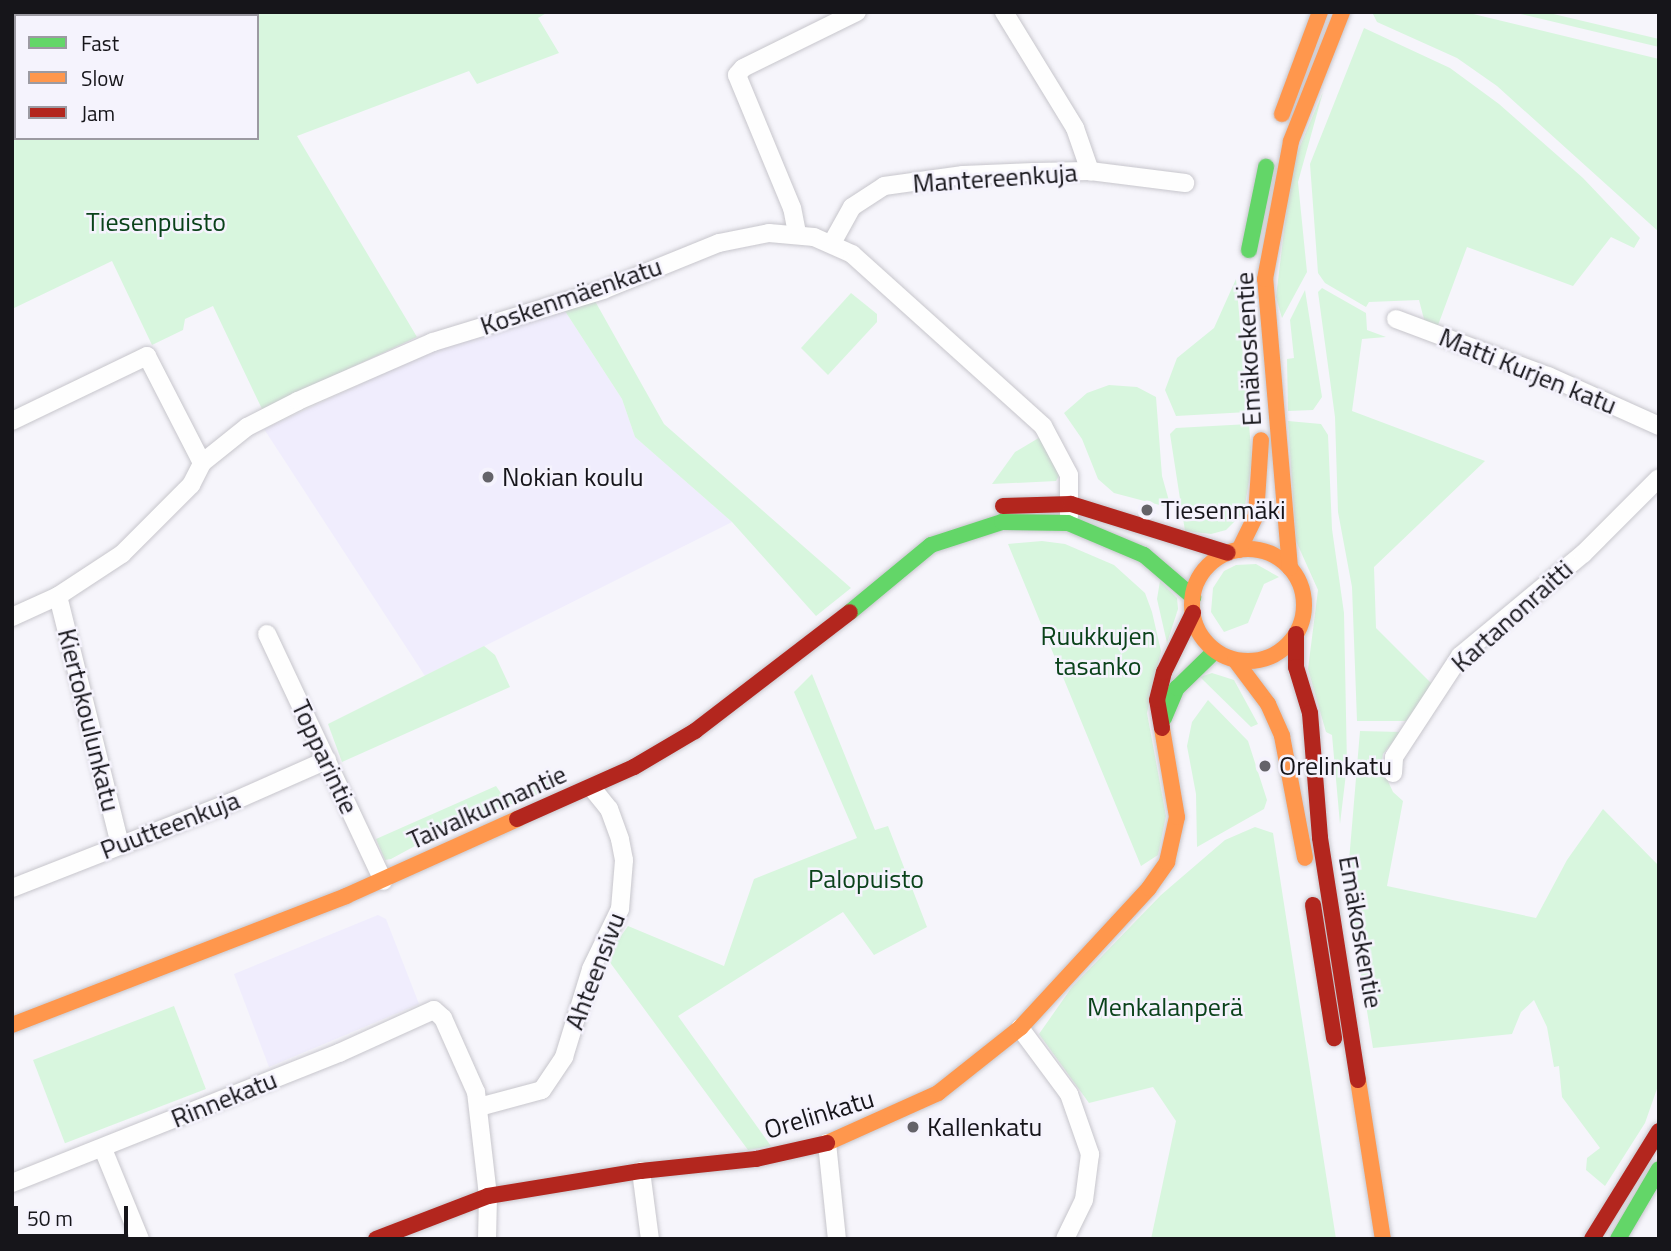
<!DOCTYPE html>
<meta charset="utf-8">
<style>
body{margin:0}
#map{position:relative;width:1671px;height:1251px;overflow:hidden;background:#f6f5fb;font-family:"Titillium Web",sans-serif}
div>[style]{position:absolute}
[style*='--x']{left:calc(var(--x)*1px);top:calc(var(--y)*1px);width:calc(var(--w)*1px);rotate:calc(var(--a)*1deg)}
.built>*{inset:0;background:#f0edfd}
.green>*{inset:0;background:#d8f6de;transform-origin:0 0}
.roads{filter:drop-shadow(0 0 2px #c7c6cc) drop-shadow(0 0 2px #c7c6cc)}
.street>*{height:18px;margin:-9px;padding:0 9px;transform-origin:9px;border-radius:9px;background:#fefefe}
.fast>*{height:16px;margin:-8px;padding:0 8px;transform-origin:8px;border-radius:8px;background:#63d668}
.slow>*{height:16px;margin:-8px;padding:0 8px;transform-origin:8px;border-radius:8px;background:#ff974d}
.slow>.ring{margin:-8px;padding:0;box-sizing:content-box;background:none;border:16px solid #ff974d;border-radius:50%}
.jam>*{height:16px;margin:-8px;padding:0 8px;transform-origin:8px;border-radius:8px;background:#b3261e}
.dots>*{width:19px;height:19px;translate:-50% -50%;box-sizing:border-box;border:4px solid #f5f3fd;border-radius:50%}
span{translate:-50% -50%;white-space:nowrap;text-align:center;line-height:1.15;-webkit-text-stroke:5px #f5f3fd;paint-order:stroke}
.street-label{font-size:26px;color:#16151a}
.park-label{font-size:26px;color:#0a421a}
.poi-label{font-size:26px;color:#16151a}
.left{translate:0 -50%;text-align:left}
.frame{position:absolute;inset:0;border:14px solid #16151a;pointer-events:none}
.legend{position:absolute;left:14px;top:14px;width:245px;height:126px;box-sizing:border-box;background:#f5f3fd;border:2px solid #9c9aa2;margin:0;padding:9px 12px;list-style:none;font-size:21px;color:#16151a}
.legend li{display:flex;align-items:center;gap:14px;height:35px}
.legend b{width:35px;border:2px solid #9c9aa2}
.scale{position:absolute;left:14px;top:1206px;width:114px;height:32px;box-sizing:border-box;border:4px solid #16151a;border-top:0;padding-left:9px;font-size:21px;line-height:24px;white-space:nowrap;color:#16151a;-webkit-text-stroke:5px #f5f3fd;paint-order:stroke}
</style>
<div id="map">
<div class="built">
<div style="clip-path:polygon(565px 311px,622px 399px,635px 437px,732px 522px,425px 676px,264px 429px,436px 349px)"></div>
<div style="clip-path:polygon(378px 915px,386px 919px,419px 1004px,269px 1067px,234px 974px)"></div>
</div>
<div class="green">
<div style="clip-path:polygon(47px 12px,548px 12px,538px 18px,559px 53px,477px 84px,469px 71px,297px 136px,417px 337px,262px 409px,213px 306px,185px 319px,183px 330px,152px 345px,112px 261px,12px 309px,12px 36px,16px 33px,16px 138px,257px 138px,257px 16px,42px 16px)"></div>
<div style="clip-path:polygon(1372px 12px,1465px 12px,1659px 59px,1659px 232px,1497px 86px,1457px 58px,1377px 22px)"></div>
<div style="clip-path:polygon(1512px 12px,1545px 12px,1659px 39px,1659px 47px)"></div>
<div style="clip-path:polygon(1364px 28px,1450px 68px,1499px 104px,1583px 178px,1640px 238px,1634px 248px,1611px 237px,1573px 286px,1467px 247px,1437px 328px,1425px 323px,1419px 300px,1369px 302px,1366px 307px,1325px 283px,1318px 273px,1310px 164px)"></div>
<div style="clip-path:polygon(1323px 92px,1298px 182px,1307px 272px,1282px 318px,1276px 297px,1292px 165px)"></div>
<div style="clip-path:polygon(1236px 279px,1248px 412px,1176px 416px,1165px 390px,1177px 358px,1214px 328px)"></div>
<div style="clip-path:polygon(1322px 288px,1366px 313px,1367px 330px,1386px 337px,1362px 339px,1352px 411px,1485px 461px,1374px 567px,1376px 628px,1433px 685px,1406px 721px,1357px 721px,1352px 587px,1338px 512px,1335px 417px,1318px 292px)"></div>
<div style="clip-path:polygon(1305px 290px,1322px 397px,1313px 410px,1288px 411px,1287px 359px,1294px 358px,1290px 320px)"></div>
<div style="clip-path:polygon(851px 293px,877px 314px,877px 322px,828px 375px,801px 348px)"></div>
<div style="clip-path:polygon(595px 301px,664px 424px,851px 588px,816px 616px,732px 522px,635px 437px,622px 399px,565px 311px)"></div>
<div style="clip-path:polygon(1109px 385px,1137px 387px,1156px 397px,1162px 476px,1171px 508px,1114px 493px,1098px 479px,1082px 439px,1064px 413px,1087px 393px)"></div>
<div style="clip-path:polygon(1288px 421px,1321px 424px,1328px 435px,1332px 529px,1344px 613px,1347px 765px,1340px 824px,1332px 735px,1326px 732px,1308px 669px,1318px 590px,1296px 541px)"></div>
<div style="clip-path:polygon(1249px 424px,1252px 461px,1244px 512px,1226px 530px,1211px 534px,1185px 531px,1170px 434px,1176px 428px)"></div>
<div style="clip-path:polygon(1042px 436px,1061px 472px,1056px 481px,992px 484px,1015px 452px)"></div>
<div style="clip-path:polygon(1042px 541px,1065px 544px,1114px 565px,1145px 593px,1152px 612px,1161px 651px,1147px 713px,1166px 816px,1158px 855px,1141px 866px,1008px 544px)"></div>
<div style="clip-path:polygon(1256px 564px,1279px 577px,1264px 584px,1248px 623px,1224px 632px,1211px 612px,1213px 588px,1224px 571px,1236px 565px)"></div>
<div style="clip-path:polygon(1160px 581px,1177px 598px,1178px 609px,1167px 643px,1157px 599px)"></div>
<div style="clip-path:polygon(484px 646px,495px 655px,510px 687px,342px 762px,328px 724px)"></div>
<div style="clip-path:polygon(1212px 673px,1234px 680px,1258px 724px,1251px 727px,1200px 677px)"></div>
<div style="clip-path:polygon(812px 674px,875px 830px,888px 826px,927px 927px,874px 955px,843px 912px,678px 1016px,771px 1146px,748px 1150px,606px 957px,628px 926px,724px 966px,754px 879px,857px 838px,794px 692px)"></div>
<div style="clip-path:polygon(1208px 700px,1248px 741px,1267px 800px,1264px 809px,1197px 847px,1196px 794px,1187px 746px,1192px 722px)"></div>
<div style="clip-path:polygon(1360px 731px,1401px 732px,1383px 754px,1381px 766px,1393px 792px,1403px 801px,1387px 886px,1536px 918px,1567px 860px,1603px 809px,1659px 866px,1659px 1083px,1645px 1123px,1605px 1186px,1586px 1170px,1587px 1158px,1600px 1148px,1562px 1097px,1559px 1066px,1554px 1067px,1547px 1027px,1534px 1000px,1521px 1012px,1512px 1034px,1373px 1048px,1351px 913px,1349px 861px)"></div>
<div style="clip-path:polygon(563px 771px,559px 786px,446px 829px,391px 859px,385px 860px,376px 839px,496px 786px,505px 799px)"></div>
<div style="clip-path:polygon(1255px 827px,1273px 833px,1336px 1239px,1151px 1239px,1176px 1121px,1153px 1087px,1089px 1103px,1039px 1034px,1072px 987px,1161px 895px,1225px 840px)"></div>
<div style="left:174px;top:1006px;width:89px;height:151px;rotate:69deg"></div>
</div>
<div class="roads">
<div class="street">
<div style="--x:1004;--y:12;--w:136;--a:58.5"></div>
<div style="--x:1075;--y:128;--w:46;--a:70.8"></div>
<div style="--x:797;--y:233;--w:25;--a:-101"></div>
<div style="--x:792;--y:208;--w:144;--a:-112.5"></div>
<div style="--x:737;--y:75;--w:9;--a:-49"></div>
<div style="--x:743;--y:68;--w:127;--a:-26.2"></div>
<div style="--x:832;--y:243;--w:41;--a:-60.9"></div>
<div style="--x:852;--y:207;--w:38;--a:-33"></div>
<div style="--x:884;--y:186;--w:80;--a:-7.9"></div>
<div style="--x:963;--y:175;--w:71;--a:-2.4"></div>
<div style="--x:1034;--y:172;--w:56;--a:-1"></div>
<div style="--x:1090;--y:171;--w:96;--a:7.2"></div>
<div style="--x:1396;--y:319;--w:162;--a:20.6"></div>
<div style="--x:1548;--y:376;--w:122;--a:24.2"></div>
<div style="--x:12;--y:421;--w:150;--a:-25.7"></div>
<div style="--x:147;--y:356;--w:120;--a:62.8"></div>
<div style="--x:58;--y:596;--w:256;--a:76"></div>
<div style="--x:12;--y:617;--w:51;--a:-24.5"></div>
<div style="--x:58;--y:596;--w:77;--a:-33.3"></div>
<div style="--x:122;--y:554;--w:98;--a:-45"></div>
<div style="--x:191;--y:485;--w:25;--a:-63"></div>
<div style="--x:202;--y:463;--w:58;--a:-38.7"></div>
<div style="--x:247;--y:427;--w:57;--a:-27"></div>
<div style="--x:298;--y:401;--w:147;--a:-23.6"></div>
<div style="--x:433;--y:342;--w:178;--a:-17"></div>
<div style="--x:603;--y:290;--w:125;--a:-22.1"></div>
<div style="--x:719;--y:243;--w:51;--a:-11.3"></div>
<div style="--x:769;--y:233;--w:45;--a:5.1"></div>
<div style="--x:814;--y:237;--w:42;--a:24.1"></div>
<div style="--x:852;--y:254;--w:257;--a:42"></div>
<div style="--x:1043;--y:426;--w:55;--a:62"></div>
<div style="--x:1069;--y:475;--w:41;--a:90"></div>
<div style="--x:267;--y:634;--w:273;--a:64.8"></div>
<div style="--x:1393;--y:773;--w:16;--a:-86"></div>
<div style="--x:1394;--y:757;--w:121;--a:-56.8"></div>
<div style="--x:1460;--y:656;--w:160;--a:-39.7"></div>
<div style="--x:1583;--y:554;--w:107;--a:-45"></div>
<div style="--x:12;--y:888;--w:236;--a:-21.4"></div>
<div style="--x:232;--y:802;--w:104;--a:-23.9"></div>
<div style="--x:1020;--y:1028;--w:82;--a:53.4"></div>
<div style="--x:1069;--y:1094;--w:64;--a:70.7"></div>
<div style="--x:1090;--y:1154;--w:46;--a:97.4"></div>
<div style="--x:1084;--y:1200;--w:43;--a:116"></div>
<div style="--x:479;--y:1107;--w:65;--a:-15.1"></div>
<div style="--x:542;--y:1090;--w:40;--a:-56"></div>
<div style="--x:564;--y:1057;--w:92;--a:-72.9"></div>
<div style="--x:591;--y:969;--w:67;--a:-64.2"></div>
<div style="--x:620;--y:909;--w:49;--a:-85.3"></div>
<div style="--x:624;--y:860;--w:21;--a:-101"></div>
<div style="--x:620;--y:839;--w:32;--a:-110"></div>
<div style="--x:609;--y:809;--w:27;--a:-129"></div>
<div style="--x:827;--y:1143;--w:97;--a:84.1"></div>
<div style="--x:103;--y:1149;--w:97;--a:67.7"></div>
<div style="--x:641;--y:1171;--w:69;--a:82.5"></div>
<div style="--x:12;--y:1183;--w:352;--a:-21.7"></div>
<div style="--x:339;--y:1053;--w:104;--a:-24.4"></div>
<div style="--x:434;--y:1010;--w:12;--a:42"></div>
<div style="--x:443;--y:1018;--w:81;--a:66"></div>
<div style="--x:476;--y:1092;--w:105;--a:83.4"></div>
<div style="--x:488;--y:1196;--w:43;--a:91.3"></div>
</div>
<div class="fast">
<div style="--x:1249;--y:250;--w:85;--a:-78.4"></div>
<div style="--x:850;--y:612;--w:105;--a:-39.6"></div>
<div style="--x:931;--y:545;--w:75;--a:-17.9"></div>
<div style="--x:1002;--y:522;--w:66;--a:0.9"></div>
<div style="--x:1068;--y:523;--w:82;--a:22.8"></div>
<div style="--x:1144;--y:555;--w:65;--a:40.6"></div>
<div style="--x:1164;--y:718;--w:33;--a:-67"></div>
<div style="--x:1177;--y:688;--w:53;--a:-44.2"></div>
<div style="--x:1618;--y:1239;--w:81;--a:-59.6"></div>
</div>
<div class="slow">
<div style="--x:1282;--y:114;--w:109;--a:-69.6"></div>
<div class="ring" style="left:1192px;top:549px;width:96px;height:96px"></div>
<div style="--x:1239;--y:550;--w:39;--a:-64"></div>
<div style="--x:1256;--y:515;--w:75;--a:-86.2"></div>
<div style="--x:1290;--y:568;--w:290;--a:-94.9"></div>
<div style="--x:1265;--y:279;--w:140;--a:-79.3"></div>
<div style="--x:1291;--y:141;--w:139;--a:-68.4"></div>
<div style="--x:1235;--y:660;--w:55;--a:53.1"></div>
<div style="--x:1268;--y:704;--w:35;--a:66"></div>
<div style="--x:1282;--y:736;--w:124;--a:79.3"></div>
<div style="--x:12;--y:1025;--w:358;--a:-21.1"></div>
<div style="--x:346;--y:896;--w:188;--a:-24.2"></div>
<div style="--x:1358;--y:1080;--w:161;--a:81.1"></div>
<div style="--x:827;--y:1143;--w:122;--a:-24.2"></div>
<div style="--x:938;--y:1093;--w:105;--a:-38.4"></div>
<div style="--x:1020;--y:1028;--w:190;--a:-47.3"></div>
<div style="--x:1149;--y:888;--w:32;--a:-55"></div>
<div style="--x:1167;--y:862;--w:46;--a:-77.5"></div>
<div style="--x:1177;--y:817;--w:90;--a:-99.6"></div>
</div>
<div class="jam">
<div style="--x:1003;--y:506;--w:68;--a:-1.7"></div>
<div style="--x:1071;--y:504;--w:164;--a:17.3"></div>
<div style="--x:1296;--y:634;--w:33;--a:90"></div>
<div style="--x:1296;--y:667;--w:48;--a:73.1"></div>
<div style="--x:1310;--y:713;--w:125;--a:85.4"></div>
<div style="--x:1320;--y:838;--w:245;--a:81.1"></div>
<div style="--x:1162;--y:728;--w:28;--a:-100"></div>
<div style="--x:1157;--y:700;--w:29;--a:-76"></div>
<div style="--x:1164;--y:672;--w:66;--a:-63.8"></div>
<div style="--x:517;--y:819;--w:128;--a:-24"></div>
<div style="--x:634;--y:767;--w:71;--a:-30.5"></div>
<div style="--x:695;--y:731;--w:195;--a:-37.5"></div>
<div style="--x:1313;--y:905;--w:135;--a:81"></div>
<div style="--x:376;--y:1239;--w:120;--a:-21"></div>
<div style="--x:488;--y:1196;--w:155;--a:-9.3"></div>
<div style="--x:641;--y:1171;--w:116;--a:-6"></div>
<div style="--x:756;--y:1159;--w:73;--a:-12.7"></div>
<div style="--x:1592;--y:1239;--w:127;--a:-58.2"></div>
</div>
</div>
<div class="dots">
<div style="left:488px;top:477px;background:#646369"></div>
<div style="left:1147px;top:510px;background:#646369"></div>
<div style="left:1265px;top:766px;background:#646369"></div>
<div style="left:913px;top:1127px;background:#646369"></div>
</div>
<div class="street-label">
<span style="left:995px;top:178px;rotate:-4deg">Mantereenkuja</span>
<span style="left:571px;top:296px;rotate:-19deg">Koskenmäenkatu</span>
<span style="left:1248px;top:349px;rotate:-93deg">Emäkoskentie</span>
<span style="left:1528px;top:371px;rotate:22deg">Matti Kurjen katu</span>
<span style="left:1512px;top:616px;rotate:-42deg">Kartanonraitti</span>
<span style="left:89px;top:720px;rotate:76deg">Kiertokoulunkatu</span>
<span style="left:325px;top:757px;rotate:65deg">Topparintie</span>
<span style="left:487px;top:807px;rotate:-24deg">Taivalkunnantie</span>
<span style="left:170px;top:825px;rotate:-21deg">Puutteenkuja</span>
<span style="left:1361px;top:932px;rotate:80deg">Emäkoskentie</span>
<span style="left:595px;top:971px;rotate:-69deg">Ahteensivu</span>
<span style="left:224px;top:1099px;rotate:-22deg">Rinnekatu</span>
<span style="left:819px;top:1114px;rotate:-17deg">Orelinkatu</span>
</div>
<div class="park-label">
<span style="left:156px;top:222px">Tiesenpuisto</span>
<span style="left:1098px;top:651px">Ruukkujen<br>tasanko</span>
<span style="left:866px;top:879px">Palopuisto</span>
<span style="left:1165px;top:1007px">Menkalanperä</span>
</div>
<div class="poi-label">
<span class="left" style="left:502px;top:477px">Nokian koulu</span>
<span class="left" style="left:1161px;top:510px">Tiesenmäki</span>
<span class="left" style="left:1279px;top:766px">Orelinkatu</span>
<span class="left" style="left:927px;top:1127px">Kallenkatu</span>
</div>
<div class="frame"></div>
<ul class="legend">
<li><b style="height:9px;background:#63d668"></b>Fast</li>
<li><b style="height:9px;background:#ff974d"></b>Slow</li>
<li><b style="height:9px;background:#b3261e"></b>Jam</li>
</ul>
<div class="scale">50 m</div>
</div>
